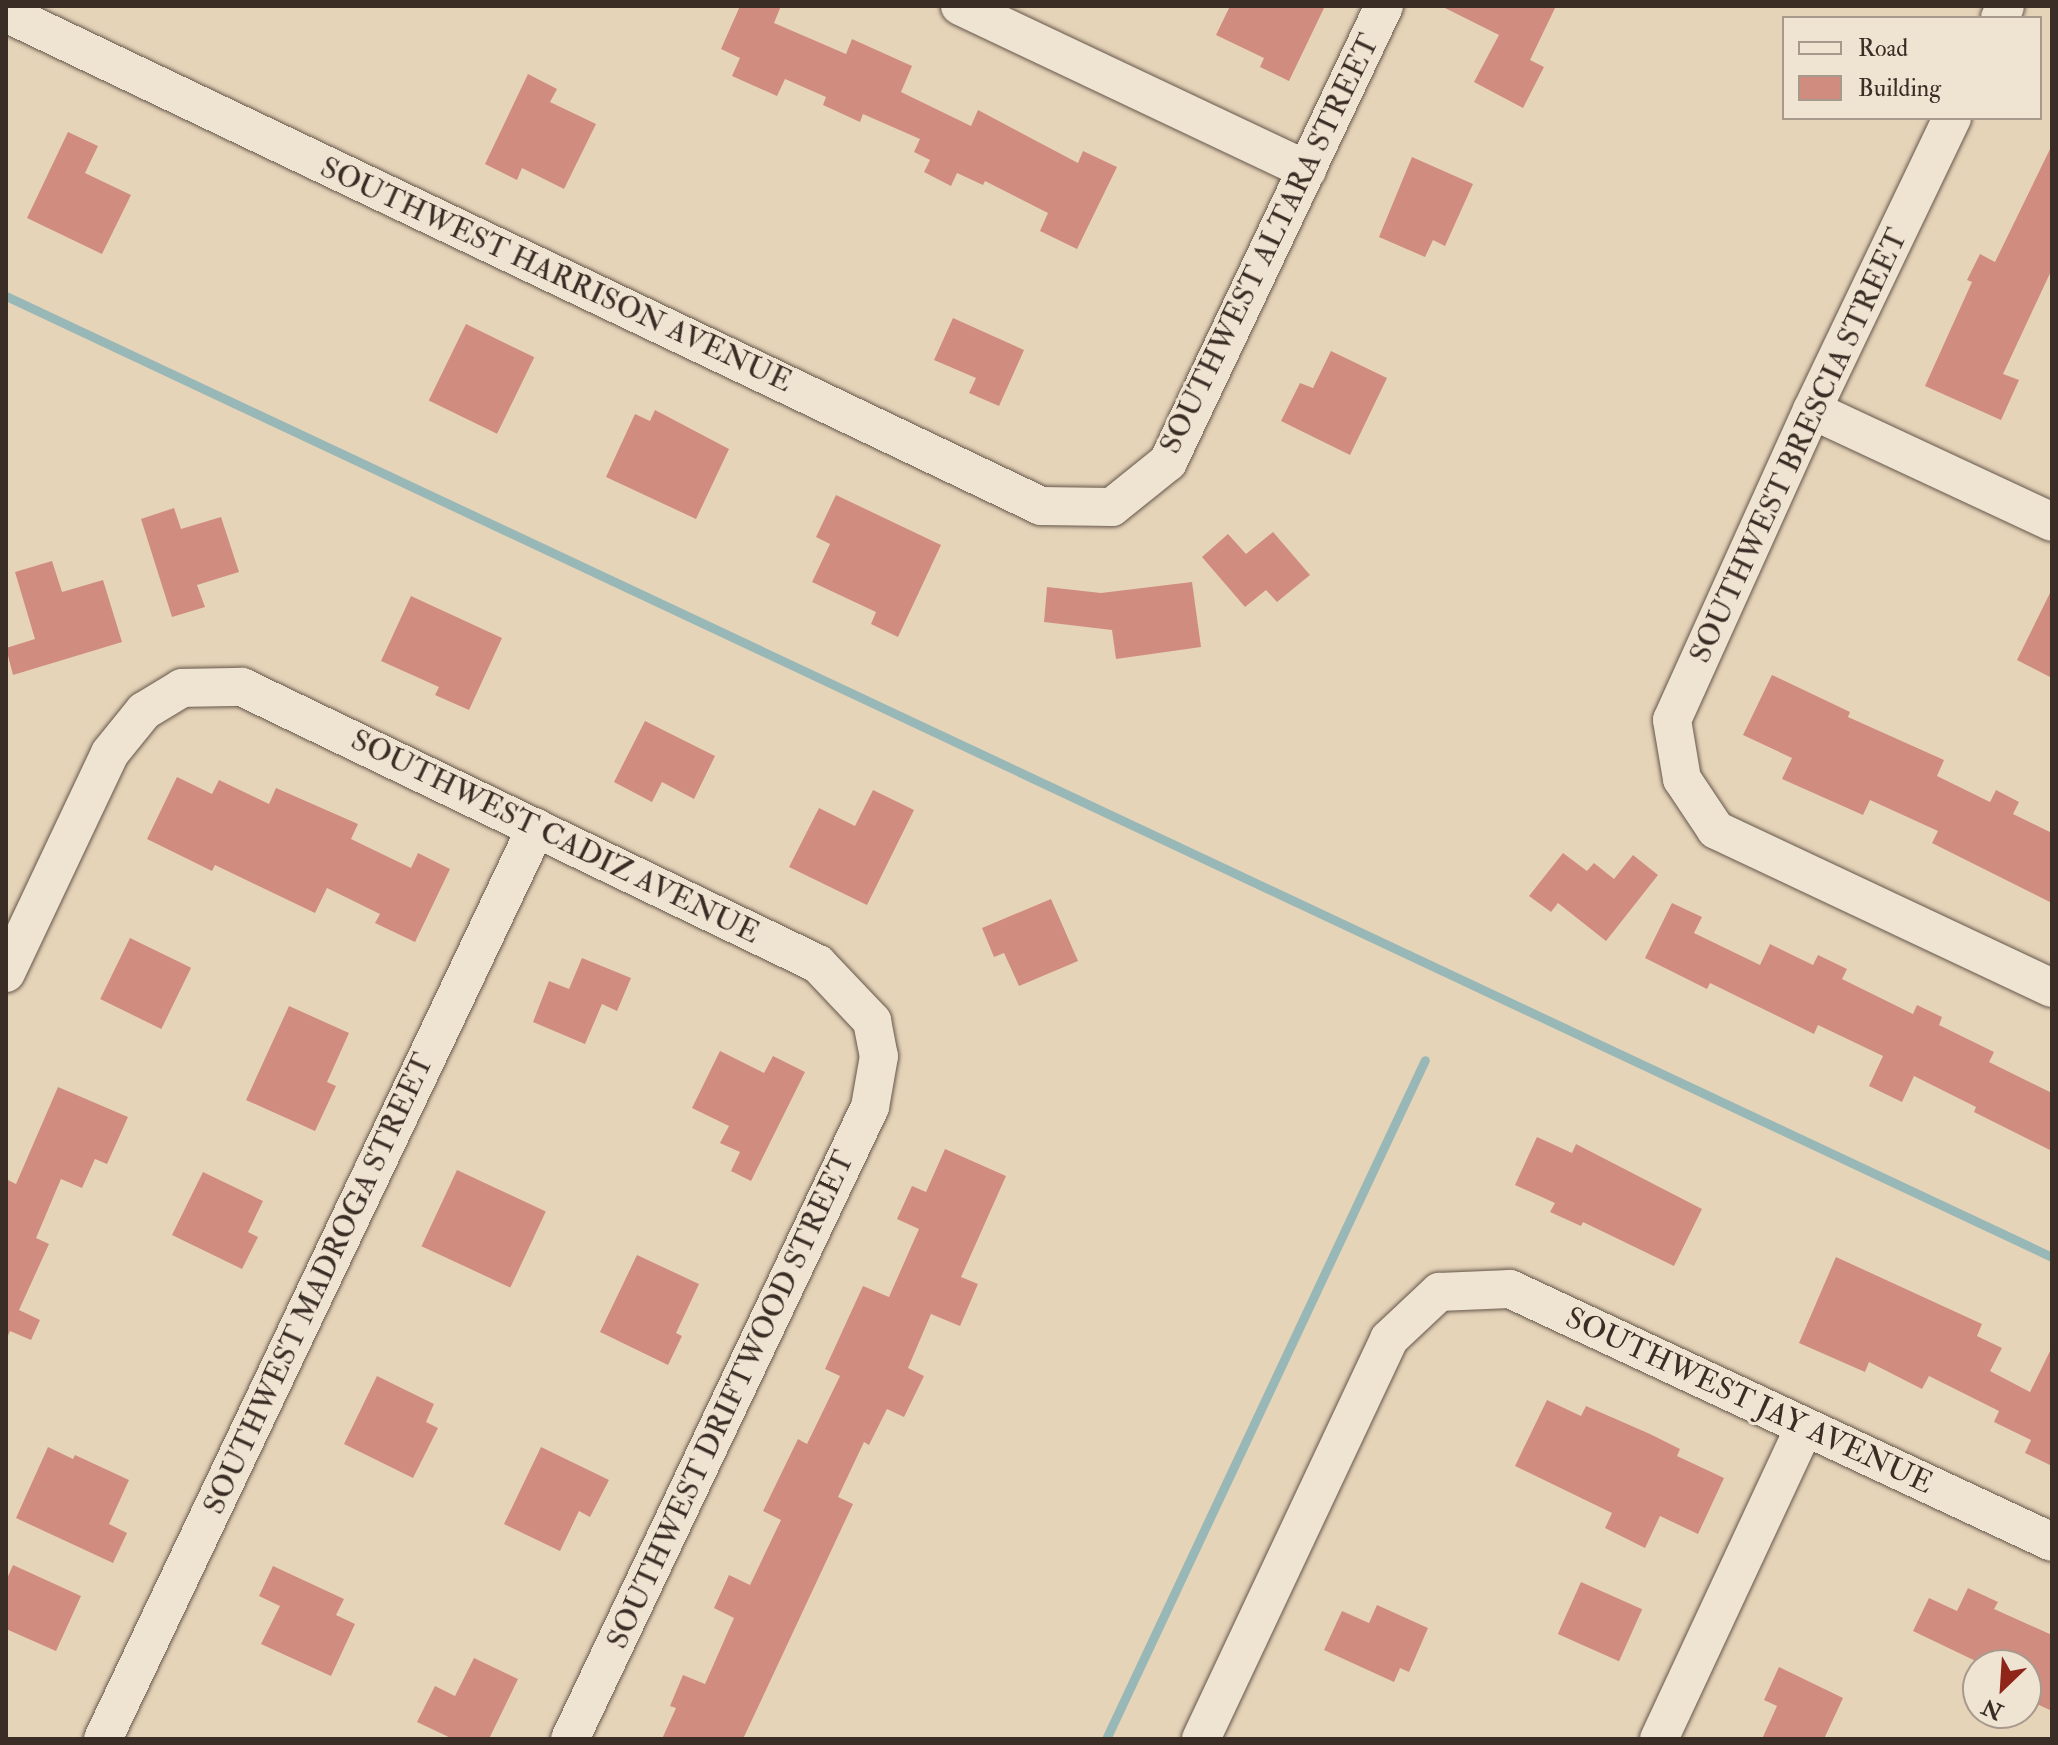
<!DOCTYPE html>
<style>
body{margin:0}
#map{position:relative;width:2058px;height:1745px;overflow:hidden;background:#e6d4b9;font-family:"IM FELL Double Pica",serif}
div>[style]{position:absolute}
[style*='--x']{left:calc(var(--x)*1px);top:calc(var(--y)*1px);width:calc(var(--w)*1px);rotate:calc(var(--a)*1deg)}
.stream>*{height:9px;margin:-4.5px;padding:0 4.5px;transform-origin:4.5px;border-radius:4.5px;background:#98b7b7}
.building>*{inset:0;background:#d08d7f;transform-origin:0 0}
.roads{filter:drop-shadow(0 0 2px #65574a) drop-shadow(0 0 2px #65574a)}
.minor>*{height:38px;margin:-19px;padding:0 19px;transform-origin:19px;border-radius:19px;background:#efe3d2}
span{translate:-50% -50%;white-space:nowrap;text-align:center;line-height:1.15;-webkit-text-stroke:6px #efe3d2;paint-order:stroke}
.street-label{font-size:30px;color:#3a2d25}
.frame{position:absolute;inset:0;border:8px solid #3a2d25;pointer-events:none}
.legend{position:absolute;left:1782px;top:16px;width:260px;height:104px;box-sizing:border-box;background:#efe3d2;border:2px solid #a79a8d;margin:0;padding:10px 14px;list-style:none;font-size:24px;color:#3a2d25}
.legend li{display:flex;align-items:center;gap:16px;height:40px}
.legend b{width:40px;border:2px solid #a79a8d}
.north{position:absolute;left:1962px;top:1649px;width:80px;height:80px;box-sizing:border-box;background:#efe3d2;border:2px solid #a79a8d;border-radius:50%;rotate:205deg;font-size:22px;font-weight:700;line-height:32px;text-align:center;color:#3a2d25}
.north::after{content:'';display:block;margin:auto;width:28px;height:36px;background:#8f2418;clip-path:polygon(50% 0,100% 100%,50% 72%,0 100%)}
</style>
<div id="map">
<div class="stream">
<div style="--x:6;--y:296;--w:2260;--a:25.16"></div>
<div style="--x:1106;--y:1739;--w:750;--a:-64.84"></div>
</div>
<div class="building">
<div style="clip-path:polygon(740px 6px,781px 6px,774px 23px,846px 54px,852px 39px,912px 66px,901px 92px,971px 126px,978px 110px,1078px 163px,1083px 151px,1117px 167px,1077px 249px,1040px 231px,1048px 213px,985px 181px,983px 185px,957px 173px,951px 186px,924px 172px,930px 160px,914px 152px,920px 139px,863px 114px,860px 122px,823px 105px,826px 97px,785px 79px,777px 96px,732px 76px,740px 58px,721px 49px)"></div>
<div style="clip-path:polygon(1230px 6px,1325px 6px,1289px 81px,1260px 67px,1264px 58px,1216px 35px)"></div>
<div style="clip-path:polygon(1441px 6px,1556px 6px,1530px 60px,1544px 67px,1523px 108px,1474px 82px,1499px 35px)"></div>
<div style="clip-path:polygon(528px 74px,557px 89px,550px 102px,596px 124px,564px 189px,522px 168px,517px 180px,485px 164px)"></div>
<div style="clip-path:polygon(68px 132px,98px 146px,85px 173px,131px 195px,102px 254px,27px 218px)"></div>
<div style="clip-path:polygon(2052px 145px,2052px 269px,2003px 374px,2019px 380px,2001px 420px,1925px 386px,1972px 282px,1967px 280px,1980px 254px,1995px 262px)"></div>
<div style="clip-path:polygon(1412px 157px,1473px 184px,1445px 246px,1433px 240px,1425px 257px,1379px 237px)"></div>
<div style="clip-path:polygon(953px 318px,1024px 350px,999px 406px,969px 393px,976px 378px,934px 360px)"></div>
<div style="left:466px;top:324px;width:76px;height:85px;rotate:26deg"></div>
<div style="clip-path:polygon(1331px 351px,1387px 378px,1350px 455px,1281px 421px,1300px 383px,1313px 388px)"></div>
<div style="clip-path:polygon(655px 410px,729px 449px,696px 519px,606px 477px,635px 414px,650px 421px)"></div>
<div style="clip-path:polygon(836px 495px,941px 545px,898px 637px,871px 624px,876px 612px,812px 582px,830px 544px,816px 537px)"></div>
<div style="clip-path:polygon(174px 508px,181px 529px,221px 517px,239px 572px,197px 585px,205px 607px,172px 617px,141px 519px)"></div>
<div style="clip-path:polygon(1273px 532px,1310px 575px,1277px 602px,1266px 590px,1245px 607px,1202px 557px,1228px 534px,1246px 554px)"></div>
<div style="clip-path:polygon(52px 561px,62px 592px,103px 580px,122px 642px,13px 675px,6px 648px,35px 639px,15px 572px)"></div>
<div style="clip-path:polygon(1192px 582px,1201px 647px,1116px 659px,1112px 630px,1044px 622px,1047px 587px,1101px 593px)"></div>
<div style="clip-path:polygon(2052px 589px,2052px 678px,2017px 660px)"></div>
<div style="clip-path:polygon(411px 596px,502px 638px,469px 710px,435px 695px,439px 687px,381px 661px)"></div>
<div style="clip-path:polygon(1772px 675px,1850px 712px,1848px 717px,1944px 760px,1937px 776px,1990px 802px,1996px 790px,2019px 802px,2013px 814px,2052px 833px,2052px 903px,1932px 843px,1938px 831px,1870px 800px,1863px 815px,1782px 779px,1792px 758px,1743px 735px)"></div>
<div style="clip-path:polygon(645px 721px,715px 756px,694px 799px,662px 782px,652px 802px,614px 782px)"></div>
<div style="clip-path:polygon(177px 777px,212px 794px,219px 780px,269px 804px,276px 788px,358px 824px,351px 839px,411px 868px,418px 853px,450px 869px,415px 942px,375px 923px,380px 914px,327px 888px,315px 913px,215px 865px,212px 871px,147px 839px)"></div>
<div style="clip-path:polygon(873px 790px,914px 810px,867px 905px,789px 867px,819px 808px,855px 826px)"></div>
<div style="clip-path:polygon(1563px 853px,1587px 871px,1594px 863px,1614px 879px,1633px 855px,1658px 875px,1606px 941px,1558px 903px,1551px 912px,1529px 896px)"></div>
<div style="clip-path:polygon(1051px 899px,1078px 961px,1019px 986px,1004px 953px,994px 957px,982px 928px)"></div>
<div style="clip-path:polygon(1672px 903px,1702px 917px,1694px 933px,1760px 965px,1770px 944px,1813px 965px,1818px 955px,1847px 969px,1842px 979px,1913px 1014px,1917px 1005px,1942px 1017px,1939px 1025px,1994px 1052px,1989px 1062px,2052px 1093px,2052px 1151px,1974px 1112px,1976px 1107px,1914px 1076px,1902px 1102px,1869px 1086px,1883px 1056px,1818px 1025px,1814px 1034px,1710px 983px,1707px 989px,1645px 958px)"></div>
<div style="left:130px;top:938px;width:68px;height:68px;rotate:26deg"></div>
<div style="clip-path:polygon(582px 958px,631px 978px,617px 1011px,602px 1004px,585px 1044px,533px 1022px,549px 981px,569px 989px)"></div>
<div style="clip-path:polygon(289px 1006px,349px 1033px,327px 1082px,336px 1086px,315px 1131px,246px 1100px)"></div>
<div style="clip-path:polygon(720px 1051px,764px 1073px,773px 1056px,805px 1072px,751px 1181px,731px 1171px,740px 1152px,720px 1143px,729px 1126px,692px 1108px)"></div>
<div style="clip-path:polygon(58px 1087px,128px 1117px,107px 1164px,95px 1159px,82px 1188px,61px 1179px,36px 1238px,49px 1244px,19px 1310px,40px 1320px,31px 1340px,10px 1331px,6px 1340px,6px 1179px,16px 1184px)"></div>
<div style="clip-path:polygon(1537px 1137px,1572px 1153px,1576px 1144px,1702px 1209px,1674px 1266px,1583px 1222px,1581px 1226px,1550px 1212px,1555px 1203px,1515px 1185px)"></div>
<div style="clip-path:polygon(945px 1149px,1006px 1176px,961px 1277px,978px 1284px,960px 1326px,931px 1314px,908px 1368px,924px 1376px,904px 1417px,887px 1409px,869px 1445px,864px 1442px,838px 1497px,853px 1504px,743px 1739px,662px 1739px,676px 1708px,670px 1706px,683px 1675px,705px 1684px,734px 1618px,714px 1608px,729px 1575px,750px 1585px,781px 1520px,763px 1511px,798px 1439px,807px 1444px,840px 1376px,825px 1369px,863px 1286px,889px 1297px,919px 1229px,897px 1219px,912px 1186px,926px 1192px)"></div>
<div style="left:457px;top:1170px;width:98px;height:84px;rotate:25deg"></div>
<div style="clip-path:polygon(203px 1172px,263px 1201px,248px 1232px,258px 1237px,242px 1269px,172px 1235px)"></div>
<div style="clip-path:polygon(637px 1255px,699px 1284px,676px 1333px,682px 1336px,668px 1365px,600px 1332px)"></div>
<div style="clip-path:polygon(1836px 1257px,1982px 1324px,1977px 1336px,2002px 1348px,1990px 1371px,2030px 1392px,2052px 1347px,2052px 1466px,2025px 1453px,2031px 1440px,1994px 1422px,1999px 1411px,1929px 1376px,1922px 1389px,1869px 1362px,1865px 1372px,1799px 1343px)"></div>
<div style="clip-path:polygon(377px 1376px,434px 1404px,426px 1422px,438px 1428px,413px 1478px,344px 1444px)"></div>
<div style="clip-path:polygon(1547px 1400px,1581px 1416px,1586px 1406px,1650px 1434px,1680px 1449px,1677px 1456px,1724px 1478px,1698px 1534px,1660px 1516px,1645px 1548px,1605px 1528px,1612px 1513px,1515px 1466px)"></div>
<div style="clip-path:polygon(48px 1447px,73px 1459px,75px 1455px,129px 1480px,109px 1524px,127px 1533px,113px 1563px,16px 1518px)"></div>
<div style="clip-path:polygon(541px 1447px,609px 1480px,590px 1517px,579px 1511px,560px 1551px,504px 1524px)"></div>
<div style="clip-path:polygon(13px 1565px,81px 1596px,56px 1651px,6px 1629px,6px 1581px)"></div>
<div style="clip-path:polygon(273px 1566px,344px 1599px,336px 1615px,355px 1624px,331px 1676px,261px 1644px,280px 1606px,259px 1596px)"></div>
<div style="left:1581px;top:1582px;width:67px;height:57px;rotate:24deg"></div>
<div style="clip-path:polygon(1968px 1588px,1998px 1602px,1994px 1609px,2052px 1635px,2052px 1711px,2026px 1699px,2026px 1665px,1984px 1665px,1913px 1631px,1929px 1598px,1957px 1611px)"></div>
<div style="clip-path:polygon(1377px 1605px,1428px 1628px,1409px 1672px,1400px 1668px,1394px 1682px,1324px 1650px,1342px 1611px,1369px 1623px)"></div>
<div style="clip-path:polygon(474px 1658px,518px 1679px,489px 1739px,453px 1739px,417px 1722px,435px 1686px,455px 1696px)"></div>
<div style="clip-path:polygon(1779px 1667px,1843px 1698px,1824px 1739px,1762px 1739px,1777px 1706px,1764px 1700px)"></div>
</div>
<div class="roads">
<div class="minor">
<div style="--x:960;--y:6;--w:384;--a:25.3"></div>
<div style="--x:6;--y:13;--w:1146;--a:25.47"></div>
<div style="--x:1041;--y:506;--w:71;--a:0.8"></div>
<div style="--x:1112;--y:507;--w:72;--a:-38.8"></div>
<div style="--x:1168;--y:462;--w:505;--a:-64.65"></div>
<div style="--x:2000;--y:18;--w:13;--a:-67"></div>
<div style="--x:1952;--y:118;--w:324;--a:115.6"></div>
<div style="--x:1812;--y:410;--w:340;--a:114.3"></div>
<div style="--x:1672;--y:720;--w:60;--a:80.4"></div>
<div style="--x:1682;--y:779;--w:61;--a:56.3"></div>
<div style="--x:1716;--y:830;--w:371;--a:25.2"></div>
<div style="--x:1812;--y:410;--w:265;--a:25"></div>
<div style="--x:6;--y:973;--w:243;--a:-64.7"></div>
<div style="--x:110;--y:753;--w:54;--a:-51"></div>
<div style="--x:144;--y:711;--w:44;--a:-31.2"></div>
<div style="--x:182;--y:688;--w:60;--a:-1"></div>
<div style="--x:242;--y:687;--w:639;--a:25.68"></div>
<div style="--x:818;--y:964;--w:79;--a:46.5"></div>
<div style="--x:872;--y:1021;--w:36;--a:79"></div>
<div style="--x:879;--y:1056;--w:52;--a:100"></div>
<div style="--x:870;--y:1107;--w:700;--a:115.39"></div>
<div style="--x:103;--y:1739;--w:1009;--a:-64.58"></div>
<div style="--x:1201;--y:1739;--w:442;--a:-64.8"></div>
<div style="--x:1389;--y:1339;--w:69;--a:-43.2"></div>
<div style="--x:1439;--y:1292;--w:71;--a:-2.4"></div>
<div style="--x:1510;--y:1289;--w:598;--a:25.02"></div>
<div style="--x:1659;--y:1739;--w:343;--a:-65"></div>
</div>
</div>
<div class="street-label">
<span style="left:1270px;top:244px;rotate:-64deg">SOUTHWEST ALTARA STREET</span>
<span style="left:556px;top:275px;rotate:25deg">SOUTHWEST HARRISON AVENUE</span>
<span style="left:1799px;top:446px;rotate:-65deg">SOUTHWEST BRESCIA STREET</span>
<span style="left:555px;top:837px;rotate:26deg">SOUTHWEST CADIZ AVENUE</span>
<span style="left:319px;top:1284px;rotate:-65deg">SOUTHWEST MADROGA STREET</span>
<span style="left:731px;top:1400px;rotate:-65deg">SOUTHWEST DRIFTWOOD STREET</span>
<span style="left:1749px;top:1401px;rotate:25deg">SOUTHWEST JAY AVENUE</span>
</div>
<div class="frame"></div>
<ul class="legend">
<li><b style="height:10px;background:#efe3d2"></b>Road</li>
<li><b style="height:22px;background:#d08d7f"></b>Building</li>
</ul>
<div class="north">N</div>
</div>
